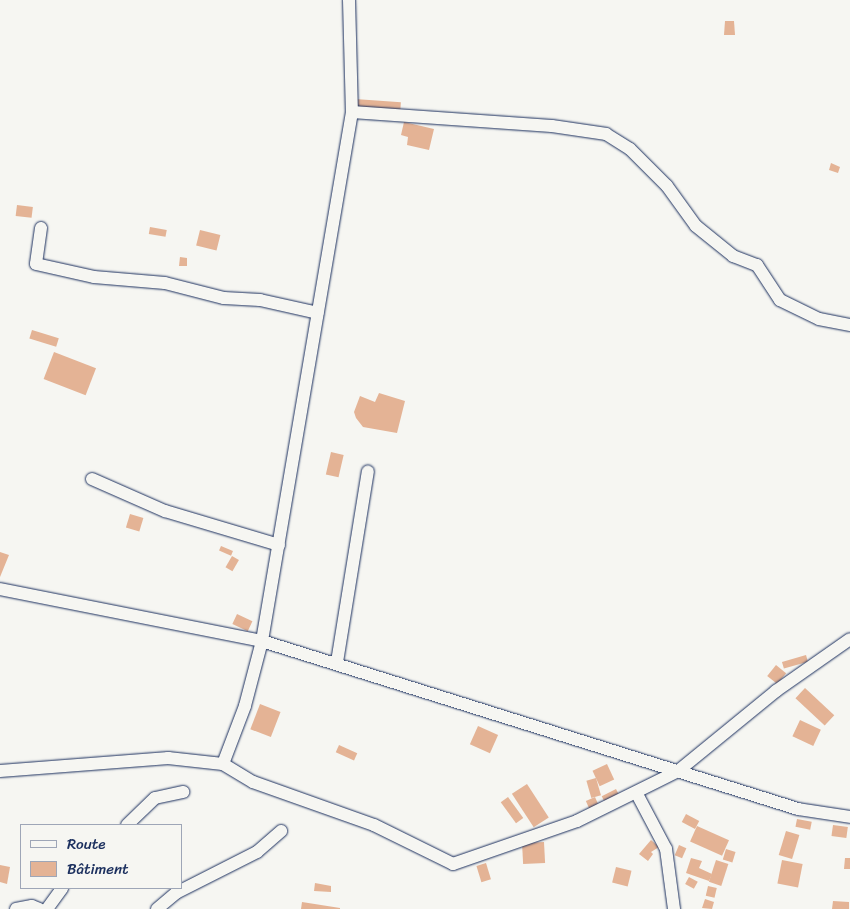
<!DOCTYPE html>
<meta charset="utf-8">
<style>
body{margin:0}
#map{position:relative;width:850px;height:909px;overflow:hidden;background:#f6f6f2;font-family:Sriracha,sans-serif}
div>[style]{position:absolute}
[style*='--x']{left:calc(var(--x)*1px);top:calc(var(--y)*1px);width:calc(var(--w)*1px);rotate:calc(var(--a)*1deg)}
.building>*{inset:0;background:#e4b395;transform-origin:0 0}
.roads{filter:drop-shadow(0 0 1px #1b2f5e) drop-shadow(0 0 1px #1b2f5e)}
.minor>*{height:12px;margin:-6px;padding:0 6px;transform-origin:6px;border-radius:6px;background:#f6f6f2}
span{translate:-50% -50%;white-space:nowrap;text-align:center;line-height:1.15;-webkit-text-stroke:4.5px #f6f6f2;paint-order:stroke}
.legend{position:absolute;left:20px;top:824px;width:162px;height:65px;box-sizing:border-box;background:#f6f6f2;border:1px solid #9ea6b7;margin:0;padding:6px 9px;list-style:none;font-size:15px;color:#1b2f5e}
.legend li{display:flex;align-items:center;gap:10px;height:25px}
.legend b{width:25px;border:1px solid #9ea6b7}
</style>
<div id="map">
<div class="building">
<div style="clip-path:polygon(725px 21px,734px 21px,735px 35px,724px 35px)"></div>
<div style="left:355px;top:99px;width:46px;height:8px;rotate:4deg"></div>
<div style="clip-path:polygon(404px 122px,434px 129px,429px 150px,407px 145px,408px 137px,401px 135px)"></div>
<div style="clip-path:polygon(831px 163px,840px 167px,838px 173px,829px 170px)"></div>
<div style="left:17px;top:205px;width:16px;height:11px;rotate:7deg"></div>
<div style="left:150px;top:227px;width:17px;height:7px;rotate:10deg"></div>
<div style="left:200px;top:230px;width:21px;height:16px;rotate:14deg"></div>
<div style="clip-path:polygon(180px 257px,187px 258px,187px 266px,179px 266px)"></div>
<div style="left:32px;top:330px;width:28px;height:9px;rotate:17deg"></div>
<div style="left:54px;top:352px;width:45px;height:29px;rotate:21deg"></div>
<div style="clip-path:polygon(379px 393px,405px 401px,397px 433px,363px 427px,356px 418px,354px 412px,360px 396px,375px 402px)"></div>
<div style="left:331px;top:452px;width:13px;height:23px;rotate:13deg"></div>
<div style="left:130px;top:514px;width:14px;height:14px;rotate:17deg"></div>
<div style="left:221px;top:546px;width:13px;height:5px;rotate:23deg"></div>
<div style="clip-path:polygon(0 552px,9px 555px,0 577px)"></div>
<div style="left:232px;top:556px;width:8px;height:13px;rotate:30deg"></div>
<div style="left:237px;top:614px;width:17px;height:11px;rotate:25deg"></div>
<div style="left:806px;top:655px;width:7px;height:25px;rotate:74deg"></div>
<div style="left:776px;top:665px;width:13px;height:14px;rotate:39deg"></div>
<div style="left:805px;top:688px;width:40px;height:14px;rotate:43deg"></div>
<div style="left:260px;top:704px;width:22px;height:27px;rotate:21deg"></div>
<div style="left:800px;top:720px;width:23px;height:18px;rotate:25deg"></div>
<div style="left:478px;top:726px;width:22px;height:20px;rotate:24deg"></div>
<div style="left:339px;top:745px;width:20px;height:8px;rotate:24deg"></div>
<div style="left:607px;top:764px;width:17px;height:16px;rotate:65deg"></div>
<div style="left:596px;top:778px;width:18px;height:10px;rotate:74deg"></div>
<div style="left:527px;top:784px;width:40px;height:18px;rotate:57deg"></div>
<div style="left:616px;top:789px;width:7px;height:16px;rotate:63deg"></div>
<div style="left:508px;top:797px;width:26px;height:9px;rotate:54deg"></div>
<div style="left:595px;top:797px;width:10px;height:10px;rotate:66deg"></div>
<div style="left:686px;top:814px;width:15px;height:9px;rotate:28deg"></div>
<div style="left:797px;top:819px;width:15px;height:8px;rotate:11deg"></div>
<div style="left:833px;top:825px;width:15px;height:11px;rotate:8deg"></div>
<div style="left:697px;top:826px;width:35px;height:17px;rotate:24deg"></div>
<div style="left:786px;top:831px;width:14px;height:25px;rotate:17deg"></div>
<div style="clip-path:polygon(651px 840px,659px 847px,651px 852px,653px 854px,648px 861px,639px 854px)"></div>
<div style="left:544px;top:842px;width:21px;height:22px;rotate:87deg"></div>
<div style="left:679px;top:845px;width:8px;height:11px;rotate:23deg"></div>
<div style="left:726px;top:849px;width:10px;height:11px;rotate:17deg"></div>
<div style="clip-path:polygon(691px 858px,702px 861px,699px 868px,712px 874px,709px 881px,686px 873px)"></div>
<div style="clip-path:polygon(845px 858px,850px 858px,850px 869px,844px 869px)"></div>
<div style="left:716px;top:860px;width:13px;height:23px;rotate:18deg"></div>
<div style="left:782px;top:860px;width:21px;height:24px;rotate:11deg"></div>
<div style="left:486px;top:863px;width:17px;height:10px;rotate:73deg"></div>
<div style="clip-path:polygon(0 865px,10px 867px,7px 884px,0 882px)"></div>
<div style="left:616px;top:867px;width:16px;height:16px;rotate:14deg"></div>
<div style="left:689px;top:877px;width:10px;height:8px;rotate:29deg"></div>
<div style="clip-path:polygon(315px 883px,331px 886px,331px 892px,314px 891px)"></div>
<div style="left:708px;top:886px;width:9px;height:10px;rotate:13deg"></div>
<div style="clip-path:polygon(705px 899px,714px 902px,712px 909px,702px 908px)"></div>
<div style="clip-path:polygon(833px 901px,849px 902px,849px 909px,832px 909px)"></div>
<div style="clip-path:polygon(302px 902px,340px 908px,340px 909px,301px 909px)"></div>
</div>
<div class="roads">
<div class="minor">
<div style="--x:349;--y:0;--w:112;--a:88.5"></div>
<div style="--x:352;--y:112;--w:537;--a:99.66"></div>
<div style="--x:262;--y:641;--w:562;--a:17.4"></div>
<div style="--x:798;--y:809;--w:53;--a:8.7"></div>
<div style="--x:352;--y:112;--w:200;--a:4"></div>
<div style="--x:552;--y:126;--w:55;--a:8.4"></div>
<div style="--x:606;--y:134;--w:28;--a:32"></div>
<div style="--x:630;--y:149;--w:52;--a:45"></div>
<div style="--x:667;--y:186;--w:49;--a:54.1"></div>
<div style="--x:696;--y:226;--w:48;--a:39"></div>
<div style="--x:733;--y:256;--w:26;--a:21"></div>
<div style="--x:757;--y:265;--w:42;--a:56.7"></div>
<div style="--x:780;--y:300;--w:43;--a:26"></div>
<div style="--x:819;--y:319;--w:32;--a:11"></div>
<div style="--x:41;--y:228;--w:36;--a:98"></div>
<div style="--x:36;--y:264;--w:59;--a:12.6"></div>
<div style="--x:94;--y:277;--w:71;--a:4.8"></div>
<div style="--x:165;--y:283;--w:61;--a:14.3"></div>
<div style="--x:224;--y:298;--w:36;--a:3"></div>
<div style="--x:260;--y:300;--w:59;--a:12.6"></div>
<div style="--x:92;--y:479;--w:80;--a:23.7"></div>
<div style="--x:165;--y:511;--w:119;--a:16.6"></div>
<div style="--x:0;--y:589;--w:267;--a:11.2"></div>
<div style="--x:262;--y:641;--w:67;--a:104.7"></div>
<div style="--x:245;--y:706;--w:62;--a:110.8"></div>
<div style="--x:337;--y:662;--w:193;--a:-80.8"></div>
<div style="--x:0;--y:771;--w:169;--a:-4.4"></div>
<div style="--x:168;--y:758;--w:55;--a:6.2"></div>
<div style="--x:223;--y:764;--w:35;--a:31"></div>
<div style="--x:253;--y:782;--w:128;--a:19.6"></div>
<div style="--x:374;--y:825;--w:88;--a:26.3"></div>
<div style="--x:453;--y:864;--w:131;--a:-19.1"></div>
<div style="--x:577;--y:821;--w:113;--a:-26.3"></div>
<div style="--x:678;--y:771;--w:127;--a:-39.2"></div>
<div style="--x:776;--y:691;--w:90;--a:-35.1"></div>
<div style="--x:637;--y:794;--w:62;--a:62.2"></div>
<div style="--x:666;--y:849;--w:61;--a:82.4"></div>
<div style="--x:127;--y:825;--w:39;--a:-44"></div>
<div style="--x:155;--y:798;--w:29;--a:-12"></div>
<div style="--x:16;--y:909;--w:16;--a:-11"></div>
<div style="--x:32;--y:906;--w:8;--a:23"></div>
<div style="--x:47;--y:909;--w:26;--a:-54"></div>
<div style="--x:157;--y:909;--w:25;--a:-40"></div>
<div style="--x:176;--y:893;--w:91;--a:-26.8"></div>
<div style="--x:257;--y:852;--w:32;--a:-41"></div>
</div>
</div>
<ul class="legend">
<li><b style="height:6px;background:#f6f6f2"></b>Route</li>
<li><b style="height:14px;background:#e4b395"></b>Bâtiment</li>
</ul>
</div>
